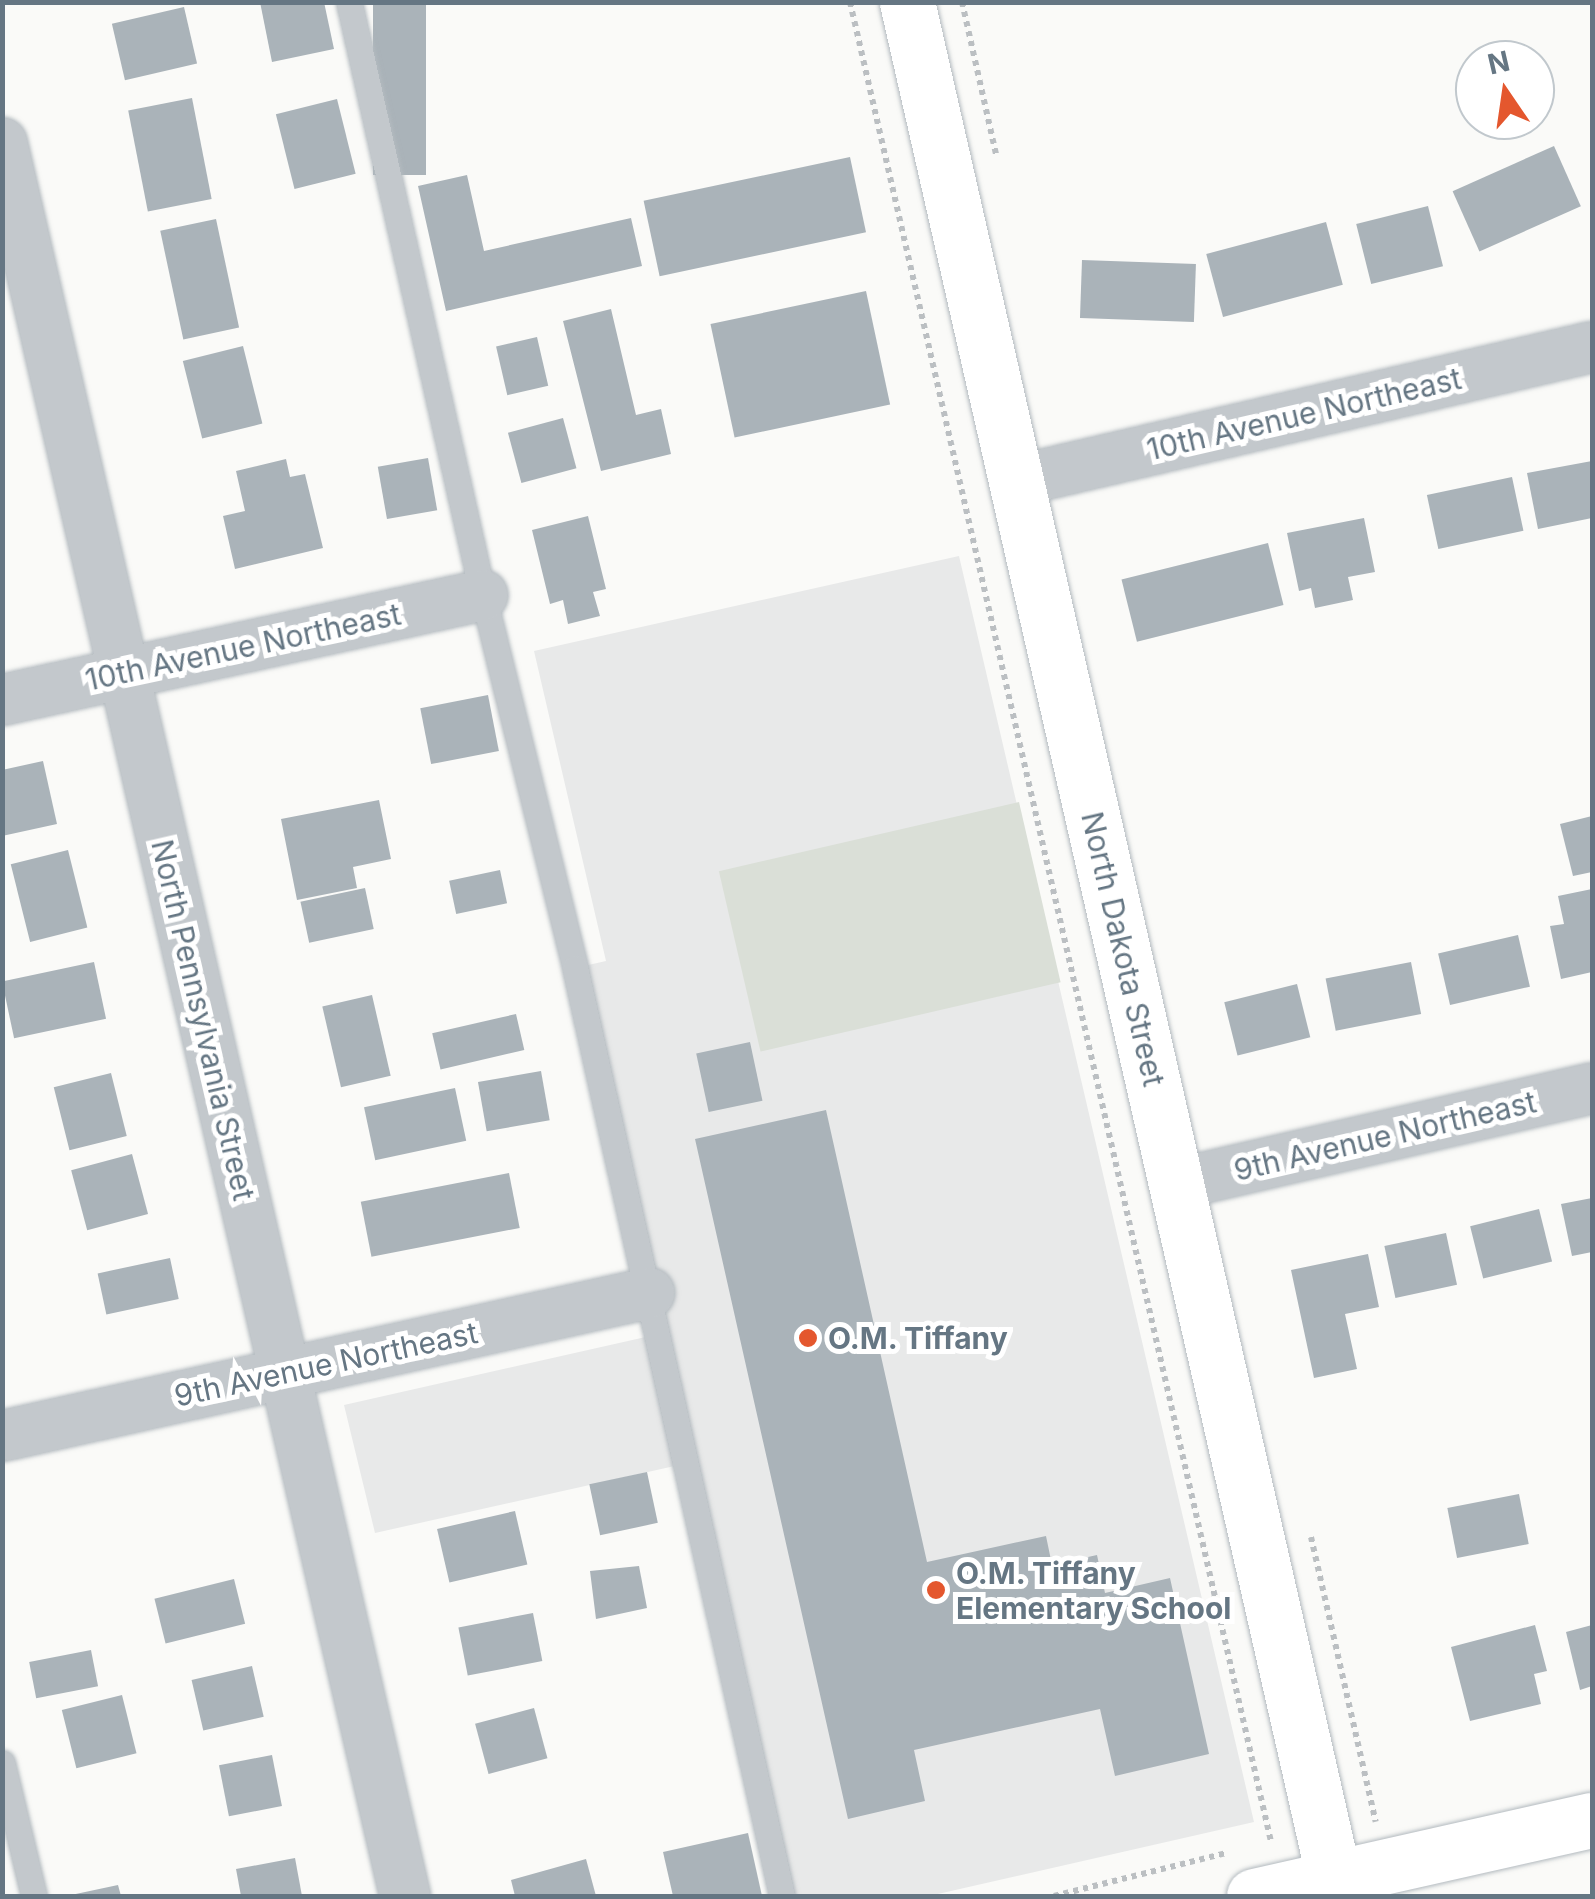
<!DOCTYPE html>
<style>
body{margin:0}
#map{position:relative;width:1595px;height:1899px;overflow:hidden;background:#fafaf8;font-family:Inter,sans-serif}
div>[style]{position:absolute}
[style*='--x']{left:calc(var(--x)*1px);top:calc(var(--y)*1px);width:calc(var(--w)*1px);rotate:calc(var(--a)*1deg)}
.built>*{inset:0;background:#e8e9e9}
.green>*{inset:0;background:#dadfd7;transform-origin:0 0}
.building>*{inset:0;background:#aab3b9;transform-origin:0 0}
.path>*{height:6px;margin-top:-3px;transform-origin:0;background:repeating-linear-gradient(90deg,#bbbfc2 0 5px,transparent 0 10px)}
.roads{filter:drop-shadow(0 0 2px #b3babf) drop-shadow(0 0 2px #b3babf)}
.lane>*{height:25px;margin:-12.5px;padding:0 12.5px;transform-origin:12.5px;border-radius:12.5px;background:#c3c8cc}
.street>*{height:50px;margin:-25px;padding:0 25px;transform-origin:25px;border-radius:25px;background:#c3c8cc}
.secondary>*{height:55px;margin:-27.5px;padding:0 27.5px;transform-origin:27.5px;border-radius:27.5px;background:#fff}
.dots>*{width:28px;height:28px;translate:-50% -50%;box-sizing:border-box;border:5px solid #fff;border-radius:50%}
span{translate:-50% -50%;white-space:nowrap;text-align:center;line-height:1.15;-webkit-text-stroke:10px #fff;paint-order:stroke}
.street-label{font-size:30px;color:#657683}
.poi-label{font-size:30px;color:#657683;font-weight:700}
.left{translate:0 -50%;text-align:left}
.frame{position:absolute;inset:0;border:5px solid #657683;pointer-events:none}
.north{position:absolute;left:1455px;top:40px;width:100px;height:100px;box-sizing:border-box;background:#fff;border:2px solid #c1c8cd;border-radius:50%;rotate:347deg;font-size:28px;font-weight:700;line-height:40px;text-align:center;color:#657683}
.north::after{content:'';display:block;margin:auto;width:35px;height:45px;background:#e4572e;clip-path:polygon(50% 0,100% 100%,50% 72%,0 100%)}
</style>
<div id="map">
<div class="built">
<div style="clip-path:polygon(959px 556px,1254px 1822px,929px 1896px,782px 1896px,688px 1463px,375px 1533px,344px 1405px,659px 1334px,575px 968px,606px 961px,534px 651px)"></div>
</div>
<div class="green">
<div style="left:1019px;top:802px;width:185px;height:308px;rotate:77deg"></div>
</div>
<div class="building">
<div style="clip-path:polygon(260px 2px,324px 2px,334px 49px,272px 62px)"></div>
<div style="left:373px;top:2px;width:53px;height:173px"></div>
<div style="left:184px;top:7px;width:58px;height:74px;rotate:77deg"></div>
<div style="left:192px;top:98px;width:103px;height:65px;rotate:79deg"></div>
<div style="left:337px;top:99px;width:77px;height:63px;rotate:76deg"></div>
<div style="left:1554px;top:146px;width:66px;height:111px;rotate:66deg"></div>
<div style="left:850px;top:157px;width:77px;height:211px;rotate:78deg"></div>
<div style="clip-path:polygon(467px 175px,484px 251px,631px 218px,642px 266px,446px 311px,418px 186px)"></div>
<div style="left:1428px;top:206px;width:62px;height:74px;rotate:76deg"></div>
<div style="left:216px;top:219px;width:111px;height:57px;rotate:78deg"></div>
<div style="left:1326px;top:222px;width:65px;height:124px;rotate:75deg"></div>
<div style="left:1082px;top:260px;width:114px;height:58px;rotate:2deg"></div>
<div style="left:866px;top:291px;width:116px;height:159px;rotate:78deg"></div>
<div style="clip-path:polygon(611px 309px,636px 415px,661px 409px,671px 454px,601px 471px,563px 321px)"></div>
<div style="left:537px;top:337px;width:50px;height:42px;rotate:77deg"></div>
<div style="left:243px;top:346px;width:80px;height:62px;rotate:76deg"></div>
<div style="left:563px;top:418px;width:52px;height:57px;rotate:75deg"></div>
<div style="left:428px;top:458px;width:53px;height:51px;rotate:80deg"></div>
<div style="clip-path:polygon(286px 459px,290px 477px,305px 474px,323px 548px,235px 569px,223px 516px,245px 511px,236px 471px)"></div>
<div style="clip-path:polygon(1592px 461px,1592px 518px,1538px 529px,1527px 473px)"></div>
<div style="left:1512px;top:477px;width:55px;height:87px;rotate:78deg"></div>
<div style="clip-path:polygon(588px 516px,606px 589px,593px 592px,600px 616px,568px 624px,563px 600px,550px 604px,532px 530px)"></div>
<div style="clip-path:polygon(1364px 518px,1375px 572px,1348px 577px,1353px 600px,1315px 608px,1311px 588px,1299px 591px,1287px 533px)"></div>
<div style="left:1268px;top:543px;width:64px;height:151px;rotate:76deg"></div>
<div style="left:488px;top:695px;width:57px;height:69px;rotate:79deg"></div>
<div style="clip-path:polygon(43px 761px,57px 824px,2px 836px,2px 770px)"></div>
<div style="clip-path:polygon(379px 800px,391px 859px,353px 867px,357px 888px,297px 900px,281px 819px)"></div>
<div style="clip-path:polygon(1592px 816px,1592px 872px,1573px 876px,1560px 824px)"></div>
<div style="left:68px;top:850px;width:80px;height:59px;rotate:76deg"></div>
<div style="left:500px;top:870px;width:34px;height:52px;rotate:78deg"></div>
<div style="left:365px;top:888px;width:42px;height:66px;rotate:78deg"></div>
<div style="clip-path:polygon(1592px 889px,1592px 972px,1561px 979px,1550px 926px,1564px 924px,1558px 896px)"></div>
<div style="left:1518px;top:935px;width:53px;height:82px;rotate:77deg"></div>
<div style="left:94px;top:962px;width:58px;height:94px;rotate:78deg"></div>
<div style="left:1411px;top:962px;width:53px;height:87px;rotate:79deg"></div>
<div style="left:1297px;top:984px;width:55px;height:75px;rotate:76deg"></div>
<div style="left:372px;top:995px;width:83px;height:51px;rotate:77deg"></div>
<div style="left:516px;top:1014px;width:37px;height:86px;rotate:77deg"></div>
<div style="left:750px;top:1042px;width:60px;height:55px;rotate:78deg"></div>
<div style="left:541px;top:1071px;width:50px;height:64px;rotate:80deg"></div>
<div style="left:111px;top:1073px;width:65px;height:59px;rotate:76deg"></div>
<div style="left:455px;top:1088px;width:54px;height:93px;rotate:78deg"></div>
<div style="clip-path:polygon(826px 1110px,927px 1562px,1046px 1536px,1052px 1565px,1097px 1555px,1105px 1593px,1170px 1578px,1209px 1754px,1115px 1776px,1100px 1709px,914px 1750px,925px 1801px,848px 1819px,695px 1139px)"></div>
<div style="left:132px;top:1154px;width:62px;height:63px;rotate:75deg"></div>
<div style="left:509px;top:1173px;width:56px;height:151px;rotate:79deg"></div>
<div style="clip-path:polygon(1592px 1198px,1592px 1252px,1572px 1256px,1561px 1204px)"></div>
<div style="left:1539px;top:1209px;width:54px;height:71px;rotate:76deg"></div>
<div style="left:1446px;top:1233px;width:53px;height:63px;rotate:78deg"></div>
<div style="clip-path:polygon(1368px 1254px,1379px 1307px,1345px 1314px,1357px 1369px,1314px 1378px,1291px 1270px)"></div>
<div style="left:170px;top:1258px;width:42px;height:74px;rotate:78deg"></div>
<div style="left:647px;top:1472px;width:52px;height:59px;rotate:78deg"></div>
<div style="left:1519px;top:1494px;width:51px;height:73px;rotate:79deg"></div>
<div style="left:515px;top:1511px;width:55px;height:80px;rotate:77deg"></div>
<div style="clip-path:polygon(639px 1566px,647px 1608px,596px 1619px,590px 1571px)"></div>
<div style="left:234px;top:1579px;width:46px;height:82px;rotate:76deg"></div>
<div style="left:533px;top:1613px;width:49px;height:76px;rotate:79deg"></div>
<div style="clip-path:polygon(1535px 1625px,1547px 1671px,1534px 1674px,1541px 1704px,1470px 1721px,1451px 1647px)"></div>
<div style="clip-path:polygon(1592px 1625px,1592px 1686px,1580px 1690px,1566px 1632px)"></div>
<div style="left:91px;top:1650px;width:37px;height:63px;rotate:79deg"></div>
<div style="left:252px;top:1666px;width:52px;height:62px;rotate:77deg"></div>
<div style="left:122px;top:1695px;width:60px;height:62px;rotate:76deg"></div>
<div style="left:534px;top:1708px;width:52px;height:61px;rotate:75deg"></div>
<div style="left:272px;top:1755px;width:52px;height:54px;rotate:79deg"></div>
<div style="clip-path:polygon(748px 1833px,762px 1896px,673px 1896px,663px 1852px)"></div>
<div style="clip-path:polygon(295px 1858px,302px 1896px,241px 1896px,236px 1869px)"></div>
<div style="clip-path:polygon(586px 1859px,596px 1896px,515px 1896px,511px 1880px)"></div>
<div style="clip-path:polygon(118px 1885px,121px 1896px,71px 1896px,71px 1895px)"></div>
</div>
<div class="path">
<div style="--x:850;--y:2;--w:1888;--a:77.11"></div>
<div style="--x:962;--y:2;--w:156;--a:77.4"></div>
<div style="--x:1311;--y:1537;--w:292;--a:77.2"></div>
<div style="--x:1054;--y:1896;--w:178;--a:-14"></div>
</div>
<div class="roads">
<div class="lane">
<div style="--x:349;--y:2;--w:608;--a:77.27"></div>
<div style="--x:483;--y:595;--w:384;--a:76.1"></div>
<div style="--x:575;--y:968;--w:951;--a:77.43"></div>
<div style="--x:2;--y:1763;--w:137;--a:76.5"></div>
</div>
<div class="street">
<div style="--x:2;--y:143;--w:1799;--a:77.05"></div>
<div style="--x:1016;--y:481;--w:591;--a:-13.1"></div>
<div style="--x:2;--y:700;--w:492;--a:-12.3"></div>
<div style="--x:1177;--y:1184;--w:426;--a:-13"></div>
<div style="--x:2;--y:1436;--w:663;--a:-12.46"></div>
</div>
<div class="secondary">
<div style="--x:907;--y:2;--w:1942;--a:77.18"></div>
<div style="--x:1254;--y:1896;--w:346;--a:-12.7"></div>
</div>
</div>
<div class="dots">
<div style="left:808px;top:1338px;background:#e4572e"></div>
<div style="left:936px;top:1590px;background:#e4572e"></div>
</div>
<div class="street-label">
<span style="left:1304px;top:414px;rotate:-13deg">10th Avenue Northeast</span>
<span style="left:243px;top:647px;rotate:-12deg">10th Avenue Northeast</span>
<span style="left:1123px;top:949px;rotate:77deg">North Dakota Street</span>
<span style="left:203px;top:1020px;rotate:77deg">North Pennsylvania Street</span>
<span style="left:1385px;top:1136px;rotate:-13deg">9th Avenue Northeast</span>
<span style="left:326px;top:1364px;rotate:-12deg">9th Avenue Northeast</span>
</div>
<div class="poi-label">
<span class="left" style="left:828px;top:1338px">O.M. Tiffany</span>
<span class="left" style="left:956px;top:1590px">O.M. Tiffany<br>Elementary School</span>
</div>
<div class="frame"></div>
<div class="north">N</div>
</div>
